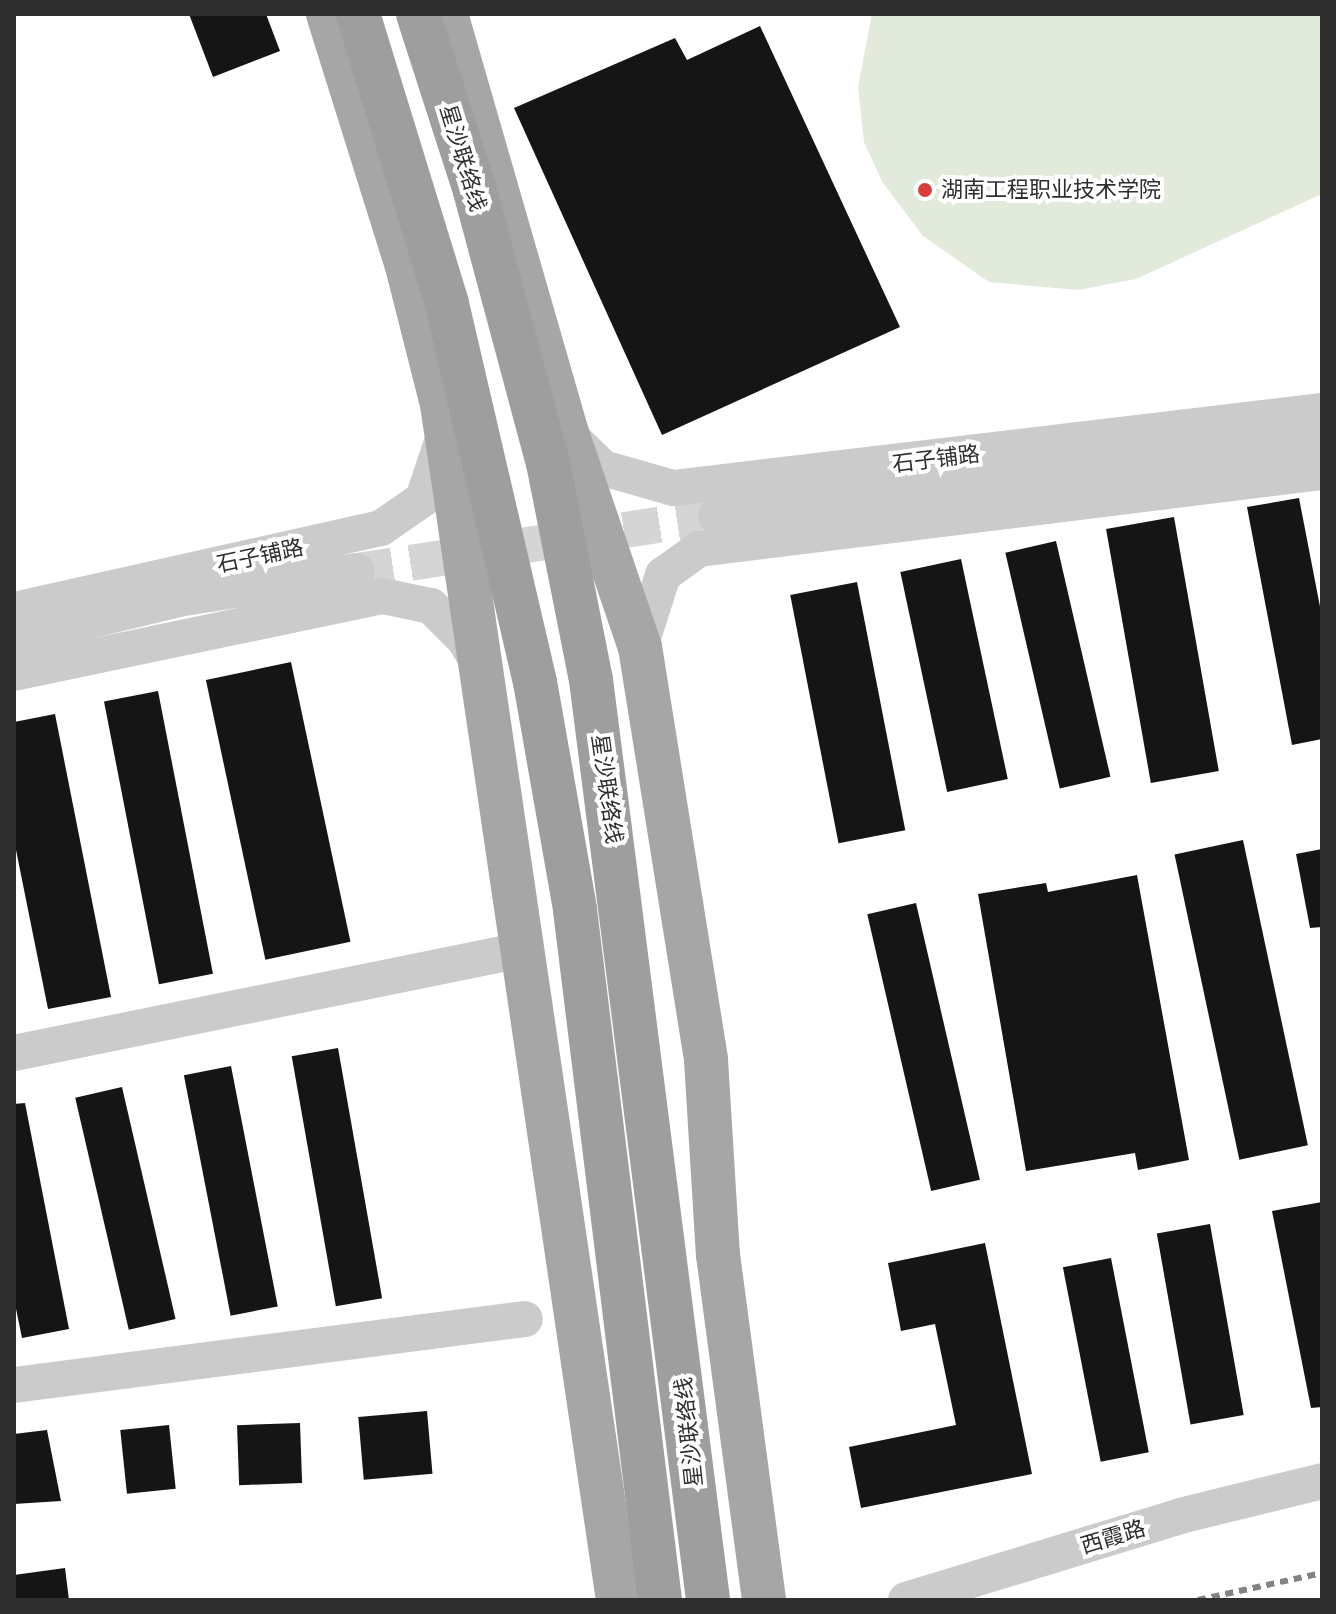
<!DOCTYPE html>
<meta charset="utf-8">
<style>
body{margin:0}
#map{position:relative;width:1336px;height:1614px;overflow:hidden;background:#fff;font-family:Quicksand,"Noto Sans SC",sans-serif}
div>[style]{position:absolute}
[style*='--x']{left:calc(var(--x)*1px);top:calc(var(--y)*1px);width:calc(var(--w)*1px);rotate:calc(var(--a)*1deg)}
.green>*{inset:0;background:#e2eadc}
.building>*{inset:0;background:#151515;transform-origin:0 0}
.minor-tunnel>*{height:36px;margin-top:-18px;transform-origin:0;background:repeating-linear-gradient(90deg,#d5d5d5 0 36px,transparent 0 54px)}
.minor>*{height:36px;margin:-18px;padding:0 18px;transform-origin:18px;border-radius:18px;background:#cbcbcb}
.primary>*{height:44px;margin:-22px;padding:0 22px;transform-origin:22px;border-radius:22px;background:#a6a6a6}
.trunk>*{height:44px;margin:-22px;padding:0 22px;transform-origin:22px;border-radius:22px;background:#9e9e9e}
.rail>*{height:6px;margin-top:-3px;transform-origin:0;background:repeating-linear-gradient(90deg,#838383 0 8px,transparent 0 14px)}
.dots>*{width:22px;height:22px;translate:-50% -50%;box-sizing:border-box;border:4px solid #fff;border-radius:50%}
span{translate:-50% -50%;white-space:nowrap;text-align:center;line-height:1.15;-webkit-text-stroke:8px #fff;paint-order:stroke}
.street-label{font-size:22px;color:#2e2e2e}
.poi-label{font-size:22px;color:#2e2e2e}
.left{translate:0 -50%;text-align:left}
.frame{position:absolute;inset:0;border:16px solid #2e2e2e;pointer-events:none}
</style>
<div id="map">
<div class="green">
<div style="clip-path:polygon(872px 14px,1322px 14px,1322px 194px,1136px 279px,1078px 290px,989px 282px,923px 236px,883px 183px,864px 142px,858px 87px)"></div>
</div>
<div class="building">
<div style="clip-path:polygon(189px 14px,266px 14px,280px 51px,213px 77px)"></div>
<div style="clip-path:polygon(760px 26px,900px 327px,662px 435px,514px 108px,675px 38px,687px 60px)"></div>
<div style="clip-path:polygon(1299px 498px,1322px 617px,1322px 739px,1292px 745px,1247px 507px)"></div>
<div style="left:1174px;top:517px;width:258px;height:69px;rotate:80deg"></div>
<div style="left:1056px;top:541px;width:242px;height:52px;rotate:77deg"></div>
<div style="left:961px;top:559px;width:225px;height:62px;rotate:78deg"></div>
<div style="left:857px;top:582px;width:253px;height:68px;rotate:79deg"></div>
<div style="left:291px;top:662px;width:286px;height:87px;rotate:78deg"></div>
<div style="left:158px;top:691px;width:288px;height:55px;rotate:79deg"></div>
<div style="clip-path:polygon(55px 714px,111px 997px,48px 1009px,14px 840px,14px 722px)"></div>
<div style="left:1243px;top:840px;width:312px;height:70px;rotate:78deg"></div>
<div style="clip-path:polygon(1322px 849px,1322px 927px,1310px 928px,1296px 854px)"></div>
<div style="clip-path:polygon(1137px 875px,1189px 1160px,1138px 1170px,1135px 1153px,1026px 1171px,978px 894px,1046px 883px,1048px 892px)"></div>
<div style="left:916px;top:903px;width:284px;height:50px;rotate:77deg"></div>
<div style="left:338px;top:1048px;width:254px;height:47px;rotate:80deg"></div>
<div style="left:231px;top:1066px;width:245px;height:48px;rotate:79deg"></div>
<div style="left:122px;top:1087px;width:238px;height:48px;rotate:77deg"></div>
<div style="clip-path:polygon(25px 1103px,69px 1329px,22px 1338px,14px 1299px,14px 1104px)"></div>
<div style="clip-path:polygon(1322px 1202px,1322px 1407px,1311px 1408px,1272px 1211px)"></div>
<div style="left:1210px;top:1224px;width:194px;height:54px;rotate:80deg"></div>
<div style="clip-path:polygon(985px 1243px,1032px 1474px,861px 1508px,849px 1447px,956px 1425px,935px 1324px,901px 1331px,888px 1263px)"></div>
<div style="left:1111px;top:1258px;width:198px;height:49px;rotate:79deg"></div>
<div style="left:427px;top:1411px;width:63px;height:69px;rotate:85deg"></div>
<div style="left:300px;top:1423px;width:60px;height:63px;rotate:88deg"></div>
<div style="left:169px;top:1425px;width:64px;height:49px;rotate:84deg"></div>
<div style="clip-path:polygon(47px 1430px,61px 1501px,14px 1504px,14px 1434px)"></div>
<div style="clip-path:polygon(65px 1568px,69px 1600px,14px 1600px,14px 1575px)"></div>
</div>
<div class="minor-tunnel">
<div style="--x:357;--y:571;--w:363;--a:-8.7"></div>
</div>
<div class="minor">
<div style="--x:567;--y:433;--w:50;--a:44.2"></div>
<div style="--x:603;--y:468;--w:73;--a:15.9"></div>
<div style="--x:673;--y:488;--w:654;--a:-6.77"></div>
<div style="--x:716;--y:516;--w:611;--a:-7.43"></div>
<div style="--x:14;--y:610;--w:376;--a:-12.6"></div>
<div style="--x:381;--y:528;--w:51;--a:-34.6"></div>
<div style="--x:423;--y:499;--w:66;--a:-71.6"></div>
<div style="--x:14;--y:639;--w:175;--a:-13.6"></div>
<div style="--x:184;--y:598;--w:175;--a:-8.9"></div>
<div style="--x:640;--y:647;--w:76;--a:-72.3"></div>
<div style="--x:663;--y:575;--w:44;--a:-35.8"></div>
<div style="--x:699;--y:549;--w:628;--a:-7.05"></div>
<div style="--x:14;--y:673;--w:377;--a:-11.8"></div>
<div style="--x:383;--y:596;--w:49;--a:11.8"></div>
<div style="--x:431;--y:606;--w:48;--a:45"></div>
<div style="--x:465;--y:640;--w:28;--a:60"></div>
<div style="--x:14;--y:1053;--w:518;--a:-11.46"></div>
<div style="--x:14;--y:1385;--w:515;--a:-7.36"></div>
<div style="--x:906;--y:1600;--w:287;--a:-17"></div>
<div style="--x:1180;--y:1516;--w:146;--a:-13.8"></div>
</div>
<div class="primary">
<div style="--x:328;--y:14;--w:264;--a:72.6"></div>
<div style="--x:407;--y:266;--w:142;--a:75.8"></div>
<div style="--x:442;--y:404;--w:1209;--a:81.63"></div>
<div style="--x:446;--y:14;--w:436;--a:73.9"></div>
<div style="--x:567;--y:433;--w:226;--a:71.2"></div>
<div style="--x:640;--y:647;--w:418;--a:80.9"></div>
<div style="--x:706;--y:1060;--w:195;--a:86.5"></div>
<div style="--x:718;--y:1255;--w:348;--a:82.4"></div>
</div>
<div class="trunk">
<div style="--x:358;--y:14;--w:303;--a:72.9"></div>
<div style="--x:447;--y:304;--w:388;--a:76.9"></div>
<div style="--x:535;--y:682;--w:231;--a:80"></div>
<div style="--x:575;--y:910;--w:695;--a:82.98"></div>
<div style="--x:418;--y:14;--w:186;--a:72.1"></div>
<div style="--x:475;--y:191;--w:282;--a:75"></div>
<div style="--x:548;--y:463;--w:221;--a:78.8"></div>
<div style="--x:591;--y:680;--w:927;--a:82.75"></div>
</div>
<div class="rail">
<div style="--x:1198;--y:1600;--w:127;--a:-12.3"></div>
</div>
<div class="dots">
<div style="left:925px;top:190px;background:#da3e3b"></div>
</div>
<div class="street-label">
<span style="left:463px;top:158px;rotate:73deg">星沙联络线</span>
<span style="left:936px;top:459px;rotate:-7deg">石子铺路</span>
<span style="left:260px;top:556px;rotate:-12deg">石子铺路</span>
<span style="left:607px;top:789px;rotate:82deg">星沙联络线</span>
<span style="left:689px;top:1432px;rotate:-96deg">星沙联络线</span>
<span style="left:1113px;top:1537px;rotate:-17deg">西霞路</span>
</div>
<div class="poi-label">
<span class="left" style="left:941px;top:190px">湖南工程职业技术学院</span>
</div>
<div class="frame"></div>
</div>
